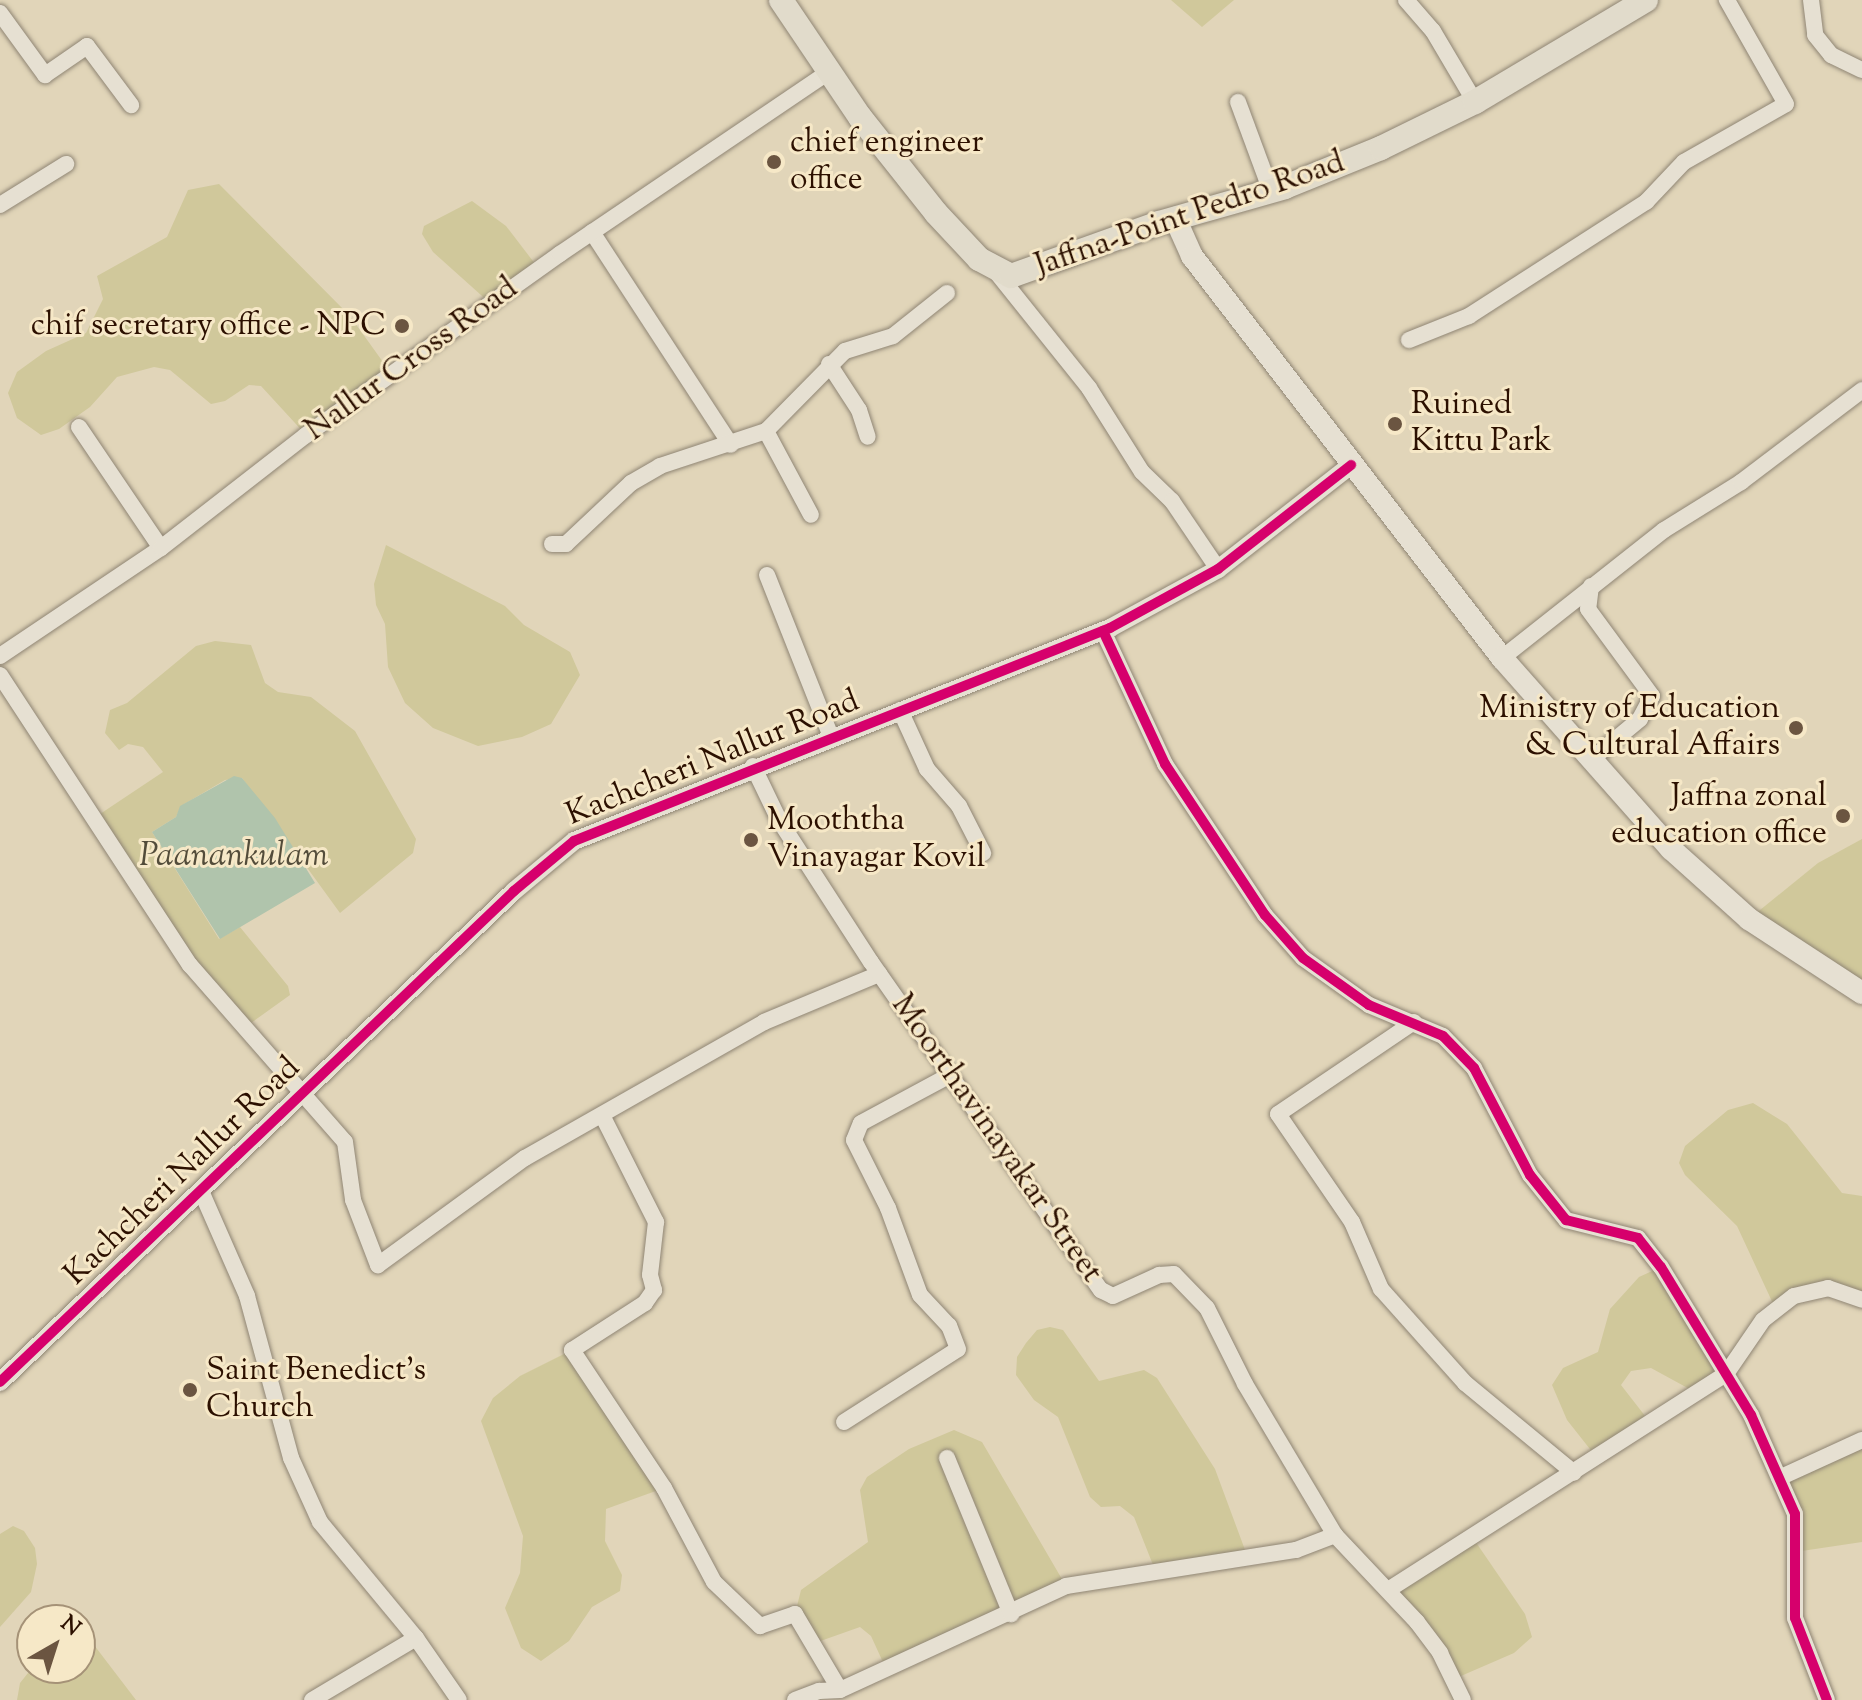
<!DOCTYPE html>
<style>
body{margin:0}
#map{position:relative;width:1862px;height:1700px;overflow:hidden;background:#e1d5b9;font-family:"Sorts Mill Goudy",serif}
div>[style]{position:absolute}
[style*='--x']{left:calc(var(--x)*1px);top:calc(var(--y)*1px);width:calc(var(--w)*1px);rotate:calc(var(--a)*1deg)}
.green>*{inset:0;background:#d0c89b}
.water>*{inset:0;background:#b0c4ac}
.roads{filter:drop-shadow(0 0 2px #8f8574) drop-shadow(0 0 2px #8f8574)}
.minor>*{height:16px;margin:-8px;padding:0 8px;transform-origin:8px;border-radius:8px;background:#e6e0d2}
.tertiary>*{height:18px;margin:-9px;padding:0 9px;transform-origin:9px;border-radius:9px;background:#e6e0d2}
.secondary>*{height:22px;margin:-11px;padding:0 11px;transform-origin:11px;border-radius:11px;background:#e6e0d2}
.primary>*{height:24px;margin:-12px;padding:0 12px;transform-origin:12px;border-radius:12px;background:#e1dbcb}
.cycleway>*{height:10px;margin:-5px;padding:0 5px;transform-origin:5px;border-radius:5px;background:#d6006c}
.dots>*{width:22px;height:22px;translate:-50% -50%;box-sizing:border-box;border:4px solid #f6e8c7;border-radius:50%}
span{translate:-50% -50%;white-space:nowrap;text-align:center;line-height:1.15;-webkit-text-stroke:6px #f6e8c7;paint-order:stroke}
.poi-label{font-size:32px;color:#2c1000}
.left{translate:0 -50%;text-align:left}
.right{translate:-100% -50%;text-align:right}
.street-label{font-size:32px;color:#2c1000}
.water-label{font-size:34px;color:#534c3a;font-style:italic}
.north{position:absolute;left:16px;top:1604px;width:80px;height:80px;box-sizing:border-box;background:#f6e8c7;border:2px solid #a59277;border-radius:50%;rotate:39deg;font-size:22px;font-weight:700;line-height:32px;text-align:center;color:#2c1000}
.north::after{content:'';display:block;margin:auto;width:28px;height:36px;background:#6b5541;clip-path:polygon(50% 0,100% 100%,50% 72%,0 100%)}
</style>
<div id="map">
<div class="green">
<div style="clip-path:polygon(1171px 0,1234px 0,1202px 27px)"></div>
<div style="clip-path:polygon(219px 184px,350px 316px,393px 376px,306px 435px,261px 386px,249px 385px,225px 401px,211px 404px,170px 370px,154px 367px,117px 377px,90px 407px,59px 429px,41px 435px,17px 418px,8px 393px,17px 372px,46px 351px,86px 333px,103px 299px,97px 276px,167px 237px,188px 190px)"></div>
<div style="clip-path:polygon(472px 201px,506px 226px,539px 269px,491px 304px,433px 252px,422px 234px,424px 226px)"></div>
<div style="clip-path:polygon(386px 545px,505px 606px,524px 625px,570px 652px,580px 675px,551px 724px,522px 737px,478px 746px,433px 728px,405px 703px,388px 667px,385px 624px,376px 605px,374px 584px)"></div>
<div style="clip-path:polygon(215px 641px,251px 645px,265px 683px,278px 692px,311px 697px,355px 731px,416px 839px,413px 853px,340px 913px,242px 778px,225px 780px,181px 806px,176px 817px,152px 832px,219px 939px,240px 927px,288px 986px,290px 995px,244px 1028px,94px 818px,163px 772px,143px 747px,128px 744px,119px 750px,105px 733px,110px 710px,127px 703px,196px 646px)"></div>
<div style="clip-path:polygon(1862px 839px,1862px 993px,1749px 919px,1818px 863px)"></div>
<div style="clip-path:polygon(1753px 1103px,1787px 1124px,1842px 1193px,1862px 1196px,1862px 1300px,1828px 1288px,1776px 1310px,1737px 1226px,1685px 1175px,1679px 1163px,1685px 1146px,1728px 1110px)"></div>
<div style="clip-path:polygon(1661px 1267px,1726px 1374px,1695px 1392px,1651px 1368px,1631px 1371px,1621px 1385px,1649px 1421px,1597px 1458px,1567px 1420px,1552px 1385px,1563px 1368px,1598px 1352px,1610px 1309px,1639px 1277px)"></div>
<div style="clip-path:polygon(1050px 1327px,1063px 1330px,1099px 1381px,1144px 1370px,1157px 1378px,1215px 1469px,1248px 1558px,1155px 1570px,1134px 1517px,1120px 1506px,1101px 1507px,1090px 1497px,1058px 1417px,1034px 1400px,1016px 1375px,1017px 1357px,1026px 1343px,1037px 1330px)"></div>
<div style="clip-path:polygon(572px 1350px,664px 1488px,606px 1509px,605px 1541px,622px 1575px,620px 1591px,592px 1607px,569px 1641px,541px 1661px,521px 1648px,505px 1608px,520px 1573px,523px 1536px,481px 1421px,493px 1398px,520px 1376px)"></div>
<div style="clip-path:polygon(954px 1430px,982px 1442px,1066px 1586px,887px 1671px,871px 1636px,860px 1627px,812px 1644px,795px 1614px,801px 1590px,868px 1542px,860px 1490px,867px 1477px,909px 1449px)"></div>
<div style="clip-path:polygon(1862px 1440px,1862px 1542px,1795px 1552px,1795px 1514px,1779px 1478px)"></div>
<div style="clip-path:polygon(13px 1526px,24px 1531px,35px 1548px,37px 1564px,31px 1592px,0 1627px,0 1534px)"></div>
<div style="clip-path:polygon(1473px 1538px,1525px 1614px,1532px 1637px,1514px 1653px,1454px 1679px,1388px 1590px)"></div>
<div style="clip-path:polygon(80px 1640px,94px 1645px,136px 1700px,17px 1700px,20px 1683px,32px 1668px,80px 1668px)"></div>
</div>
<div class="water">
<div style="clip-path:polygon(234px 776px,242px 778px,275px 818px,315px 883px,220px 939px,152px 832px,176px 817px,180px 806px)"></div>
</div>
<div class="roads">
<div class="minor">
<div style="--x:1406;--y:0;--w:41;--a:48.9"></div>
<div style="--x:1433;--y:31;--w:82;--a:59.4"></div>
<div style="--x:1811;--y:0;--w:35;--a:83"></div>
<div style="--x:1815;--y:35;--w:26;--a:51"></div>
<div style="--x:1831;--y:55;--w:34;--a:26"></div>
<div style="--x:0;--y:13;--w:77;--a:54"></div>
<div style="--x:45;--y:75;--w:51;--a:-34.6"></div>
<div style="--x:87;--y:46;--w:74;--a:53.3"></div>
<div style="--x:1238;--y:102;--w:95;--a:69.7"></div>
<div style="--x:0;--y:205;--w:78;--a:-31.8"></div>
<div style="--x:592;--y:232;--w:254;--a:56.9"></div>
<div style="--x:997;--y:273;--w:147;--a:51.3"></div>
<div style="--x:1089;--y:388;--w:99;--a:57.8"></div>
<div style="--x:1142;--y:472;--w:42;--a:44"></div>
<div style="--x:1172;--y:501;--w:82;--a:55.9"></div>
<div style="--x:1409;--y:340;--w:65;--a:-21.8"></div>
<div style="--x:1469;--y:316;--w:211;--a:-32.8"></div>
<div style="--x:1646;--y:202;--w:55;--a:-46.5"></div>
<div style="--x:1684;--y:162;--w:117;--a:-29.6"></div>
<div style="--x:1786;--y:104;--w:120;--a:-119.6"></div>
<div style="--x:829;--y:364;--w:55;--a:56.9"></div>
<div style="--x:859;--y:410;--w:28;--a:72"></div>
<div style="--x:79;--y:427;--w:146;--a:55.9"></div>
<div style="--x:766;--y:431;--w:95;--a:61.8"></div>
<div style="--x:552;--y:544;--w:14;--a:0"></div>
<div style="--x:566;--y:544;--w:89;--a:-43.2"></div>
<div style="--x:631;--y:483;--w:34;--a:-30"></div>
<div style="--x:660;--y:466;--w:112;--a:-18.3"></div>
<div style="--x:766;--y:431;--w:112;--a:-45.4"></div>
<div style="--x:845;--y:351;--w:50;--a:-17.4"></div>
<div style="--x:893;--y:336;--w:69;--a:-38.5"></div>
<div style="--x:767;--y:575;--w:174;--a:68.4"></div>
<div style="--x:1591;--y:586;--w:23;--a:97"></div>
<div style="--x:1588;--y:609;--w:108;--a:53.7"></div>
<div style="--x:1652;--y:696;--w:26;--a:118"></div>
<div style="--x:1640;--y:719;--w:62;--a:140.2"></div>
<div style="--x:1103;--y:631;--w:147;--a:65"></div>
<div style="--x:1165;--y:764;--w:181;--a:56.5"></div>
<div style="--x:1265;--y:915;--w:57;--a:48.5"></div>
<div style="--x:1303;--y:958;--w:81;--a:35.5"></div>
<div style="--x:1369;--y:1005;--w:80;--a:22.7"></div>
<div style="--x:1443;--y:1036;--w:45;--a:45.9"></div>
<div style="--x:1474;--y:1068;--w:121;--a:62.4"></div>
<div style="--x:1530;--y:1175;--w:58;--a:51.3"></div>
<div style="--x:1566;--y:1220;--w:74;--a:14"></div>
<div style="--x:1638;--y:1238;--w:37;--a:52"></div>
<div style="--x:1661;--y:1267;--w:173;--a:58.7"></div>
<div style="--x:1751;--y:1415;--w:108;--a:66"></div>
<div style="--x:1795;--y:1514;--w:104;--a:90"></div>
<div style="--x:1795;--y:1618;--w:88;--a:68.7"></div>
<div style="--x:0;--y:656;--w:194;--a:-33.9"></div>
<div style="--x:161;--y:548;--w:184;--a:-37.9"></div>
<div style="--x:306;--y:435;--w:312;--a:-35.5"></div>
<div style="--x:560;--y:254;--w:326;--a:-34.1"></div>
<div style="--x:1502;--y:658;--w:206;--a:-38.3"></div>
<div style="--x:1664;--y:530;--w:91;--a:-31.9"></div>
<div style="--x:1741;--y:482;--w:152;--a:-37.2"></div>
<div style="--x:0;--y:675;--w:347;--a:56.8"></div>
<div style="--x:190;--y:965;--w:235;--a:48.8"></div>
<div style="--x:345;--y:1142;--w:59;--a:82.1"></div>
<div style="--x:353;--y:1200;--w:70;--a:69"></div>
<div style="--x:378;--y:1265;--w:182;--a:-36.1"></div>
<div style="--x:525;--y:1158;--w:275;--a:-29.6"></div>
<div style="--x:764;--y:1022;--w:125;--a:-22.7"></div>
<div style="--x:900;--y:710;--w:65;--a:65.4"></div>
<div style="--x:927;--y:769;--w:49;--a:49.1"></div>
<div style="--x:959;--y:806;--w:53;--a:62.9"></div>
<div style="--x:753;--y:766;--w:60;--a:64.3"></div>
<div style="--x:779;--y:820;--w:169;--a:57.1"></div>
<div style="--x:871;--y:962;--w:401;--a:55"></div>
<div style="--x:1101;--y:1290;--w:13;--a:27"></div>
<div style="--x:1113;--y:1296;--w:51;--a:-24.5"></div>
<div style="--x:1159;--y:1275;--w:15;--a:-4"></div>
<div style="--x:1174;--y:1274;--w:47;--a:45.9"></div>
<div style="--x:1207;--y:1308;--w:85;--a:63.4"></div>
<div style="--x:1245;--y:1384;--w:176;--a:59.2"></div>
<div style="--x:1335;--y:1535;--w:120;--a:46.7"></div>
<div style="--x:1417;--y:1622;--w:39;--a:53"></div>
<div style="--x:1440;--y:1653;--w:52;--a:63.9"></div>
<div style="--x:1414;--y:1022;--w:164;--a:145.9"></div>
<div style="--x:1278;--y:1114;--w:131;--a:55.6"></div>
<div style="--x:1352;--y:1222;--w:73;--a:66.6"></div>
<div style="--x:1381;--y:1289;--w:126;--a:48.2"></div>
<div style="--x:1465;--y:1383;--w:141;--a:39.5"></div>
<div style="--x:603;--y:1117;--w:118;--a:63.2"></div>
<div style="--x:656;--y:1222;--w:53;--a:96.5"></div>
<div style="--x:650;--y:1275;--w:16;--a:75"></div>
<div style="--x:654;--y:1290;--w:16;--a:125"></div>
<div style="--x:645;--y:1303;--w:87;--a:147.2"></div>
<div style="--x:572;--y:1350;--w:166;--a:56.3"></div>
<div style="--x:664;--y:1488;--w:106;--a:62"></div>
<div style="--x:714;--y:1582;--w:64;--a:43.7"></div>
<div style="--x:760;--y:1626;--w:37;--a:-19"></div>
<div style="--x:795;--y:1614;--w:88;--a:59.4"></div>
<div style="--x:840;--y:1690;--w:249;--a:-24.7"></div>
<div style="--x:1066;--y:1586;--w:233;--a:-8.9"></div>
<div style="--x:1296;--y:1550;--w:42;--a:-21"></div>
<div style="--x:201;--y:1191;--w:115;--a:66.3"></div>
<div style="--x:247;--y:1296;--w:168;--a:74.8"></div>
<div style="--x:291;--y:1458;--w:70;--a:65.6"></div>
<div style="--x:320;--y:1522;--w:151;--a:50.4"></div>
<div style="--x:416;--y:1638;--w:75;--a:55.3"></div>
<div style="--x:844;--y:1422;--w:135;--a:-32.6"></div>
<div style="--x:958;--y:1349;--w:25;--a:-111"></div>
<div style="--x:949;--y:1326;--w:42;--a:-133.1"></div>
<div style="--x:920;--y:1295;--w:93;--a:-110.2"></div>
<div style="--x:888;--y:1208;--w:76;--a:-116.6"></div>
<div style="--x:854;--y:1140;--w:18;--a:-68"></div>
<div style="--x:861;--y:1123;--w:101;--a:-28.3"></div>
<div style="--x:947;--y:1458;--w:169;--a:67.7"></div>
<div style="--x:1779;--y:1478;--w:91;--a:-24.6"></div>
<div style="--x:1388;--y:1590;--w:401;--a:-32.6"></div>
<div style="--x:1726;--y:1374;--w:65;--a:-55.6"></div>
<div style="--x:1763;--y:1320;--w:39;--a:-38"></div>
<div style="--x:1794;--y:1296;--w:35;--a:-13"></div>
<div style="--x:1828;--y:1288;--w:36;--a:19"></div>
<div style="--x:312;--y:1700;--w:121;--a:-30.8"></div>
<div style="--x:795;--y:1700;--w:26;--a:-21"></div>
<div style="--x:819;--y:1691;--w:21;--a:-3"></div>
</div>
<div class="tertiary">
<div style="--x:0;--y:1382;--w:711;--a:-43.69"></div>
<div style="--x:514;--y:891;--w:78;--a:-39.8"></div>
<div style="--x:574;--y:841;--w:577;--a:-21.67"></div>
<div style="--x:1110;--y:628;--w:123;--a:-28.6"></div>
<div style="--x:1218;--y:569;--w:169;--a:-38"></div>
</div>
<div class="secondary">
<div style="--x:1175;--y:218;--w:42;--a:65.9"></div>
<div style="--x:1192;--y:256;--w:508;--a:52.36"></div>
<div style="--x:1502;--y:658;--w:255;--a:48.5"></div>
<div style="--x:1671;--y:849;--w:105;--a:41.9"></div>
<div style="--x:1749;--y:919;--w:135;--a:33.2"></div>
</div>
<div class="primary">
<div style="--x:781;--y:0;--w:141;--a:56"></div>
<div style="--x:860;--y:117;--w:122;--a:51.6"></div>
<div style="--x:936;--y:213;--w:63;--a:46.9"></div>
<div style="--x:979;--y:259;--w:36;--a:28"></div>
<div style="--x:1011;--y:276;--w:157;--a:-19.7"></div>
<div style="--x:1159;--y:223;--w:131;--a:-15.9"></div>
<div style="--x:1285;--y:187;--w:104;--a:-22.1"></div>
<div style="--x:1381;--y:148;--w:105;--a:-26.1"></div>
<div style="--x:1475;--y:102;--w:199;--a:-30.8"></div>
</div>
</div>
<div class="cycleway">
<div style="--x:1103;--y:631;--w:147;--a:65"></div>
<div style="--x:1165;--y:764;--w:181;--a:56.5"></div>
<div style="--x:1265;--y:915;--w:57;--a:48.5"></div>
<div style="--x:1303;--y:958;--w:81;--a:35.5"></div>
<div style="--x:1369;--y:1005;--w:80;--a:22.7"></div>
<div style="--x:1443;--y:1036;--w:45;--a:45.9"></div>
<div style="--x:1474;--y:1068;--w:121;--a:62.4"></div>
<div style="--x:1530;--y:1175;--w:58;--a:51.3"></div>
<div style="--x:1566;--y:1220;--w:74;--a:14"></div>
<div style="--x:1638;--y:1238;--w:37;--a:52"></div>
<div style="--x:1661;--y:1267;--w:173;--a:58.7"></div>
<div style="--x:1751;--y:1415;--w:108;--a:66"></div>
<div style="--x:1795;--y:1514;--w:104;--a:90"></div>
<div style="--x:1795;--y:1618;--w:88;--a:68.7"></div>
<div style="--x:0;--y:1382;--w:711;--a:-43.69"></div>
<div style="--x:514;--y:891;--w:78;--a:-39.8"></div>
<div style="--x:574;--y:841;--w:577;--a:-21.67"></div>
<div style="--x:1110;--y:628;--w:123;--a:-28.6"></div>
<div style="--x:1218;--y:569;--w:169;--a:-38"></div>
</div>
<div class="dots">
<div style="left:774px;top:162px;background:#6b5541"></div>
<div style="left:402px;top:326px;background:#6b5541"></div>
<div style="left:1395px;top:424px;background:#6b5541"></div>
<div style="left:1796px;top:728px;background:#6b5541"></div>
<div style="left:1843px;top:816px;background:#6b5541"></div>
<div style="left:751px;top:840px;background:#6b5541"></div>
<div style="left:190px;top:1390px;background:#6b5541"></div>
</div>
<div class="poi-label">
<span class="left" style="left:790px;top:162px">chief engineer<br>office</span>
<span class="right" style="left:386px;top:326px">chif secretary office - NPC</span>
<span class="left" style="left:1411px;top:424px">Ruined<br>Kittu Park</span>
<span class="right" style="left:1780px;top:728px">Ministry of Education<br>&amp; Cultural Affairs</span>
<span class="right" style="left:1827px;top:816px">Jaffna zonal<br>education office</span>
<span class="left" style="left:767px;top:840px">Mooththa<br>Vinayagar Kovil</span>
<span class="left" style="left:206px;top:1390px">Saint Benedict's<br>Church</span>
</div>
<div class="street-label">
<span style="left:1190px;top:215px;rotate:-19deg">Jaffna-Point Pedro Road</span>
<span style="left:412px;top:360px;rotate:-36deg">Nallur Cross Road</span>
<span style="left:713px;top:759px;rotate:-22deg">Kachcheri Nallur Road</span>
<span style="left:996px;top:1139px;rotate:55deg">Moorthavinayakar Street</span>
<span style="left:183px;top:1172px;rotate:-44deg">Kachcheri Nallur Road</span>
</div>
<div class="water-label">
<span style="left:234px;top:857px">Paanankulam</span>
</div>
<div class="north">N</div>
</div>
